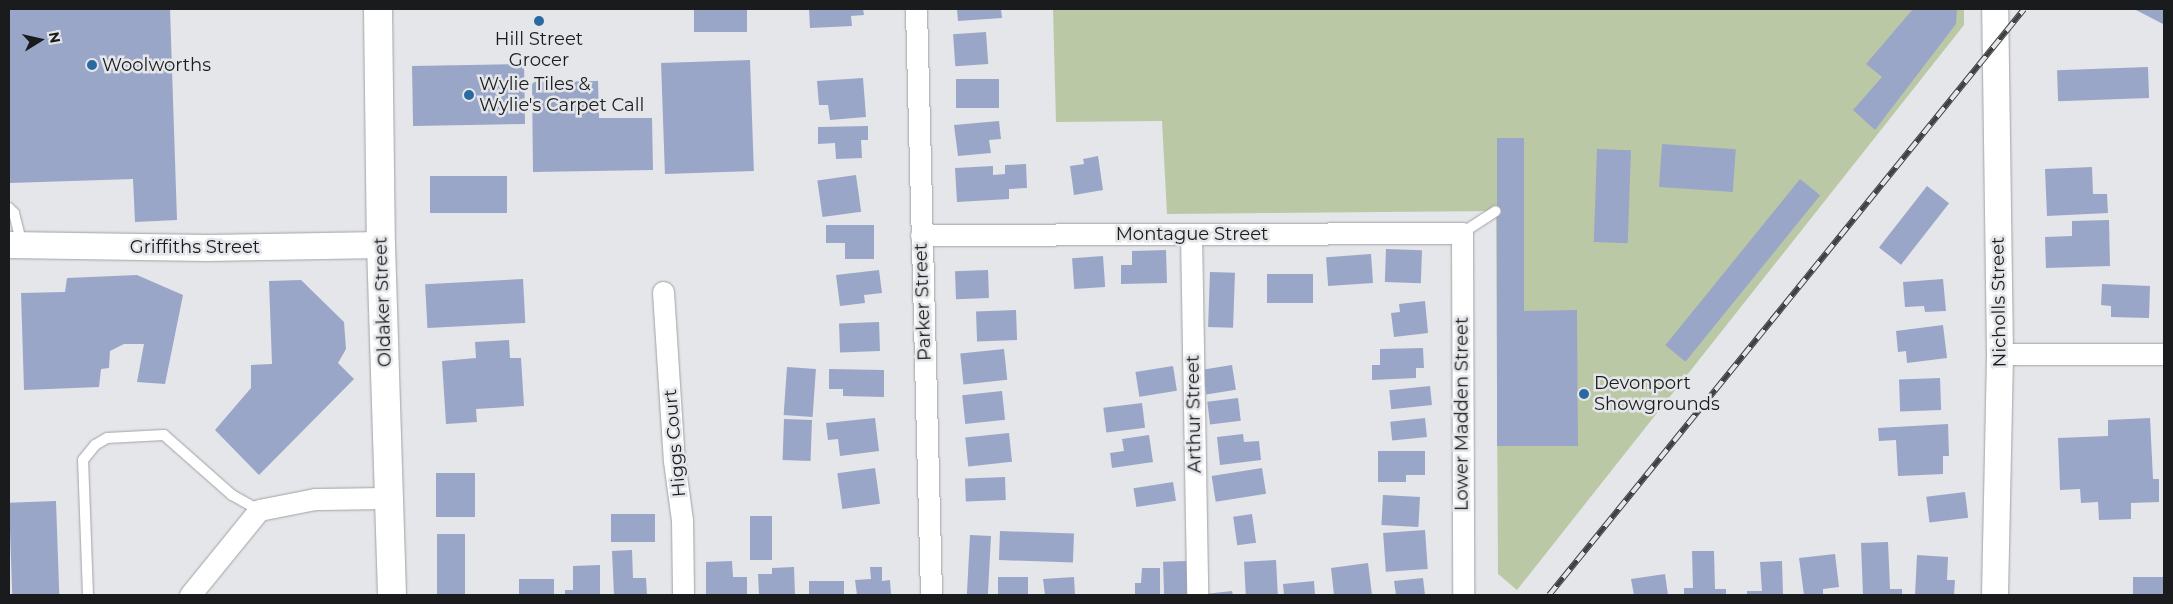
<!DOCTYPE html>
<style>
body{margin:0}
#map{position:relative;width:2173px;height:604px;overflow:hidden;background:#e4e6e9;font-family:Montserrat,sans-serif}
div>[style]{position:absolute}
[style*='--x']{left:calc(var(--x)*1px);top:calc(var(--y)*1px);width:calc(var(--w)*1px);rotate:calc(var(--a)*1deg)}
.green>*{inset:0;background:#bbc8a6}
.building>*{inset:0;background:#9aa6c8;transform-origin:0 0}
.roads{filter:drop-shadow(0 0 1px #a1a2a6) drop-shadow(0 0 1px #a1a2a6)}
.service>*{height:10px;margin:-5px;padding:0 5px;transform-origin:5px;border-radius:5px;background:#fff}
.minor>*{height:21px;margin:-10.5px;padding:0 10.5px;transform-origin:10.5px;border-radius:10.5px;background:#fff}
.tertiary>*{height:26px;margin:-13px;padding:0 13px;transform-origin:13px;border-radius:13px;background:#fff}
.secondary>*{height:28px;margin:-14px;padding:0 14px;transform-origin:14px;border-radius:14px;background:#fff}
.rail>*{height:5.5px;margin-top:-2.75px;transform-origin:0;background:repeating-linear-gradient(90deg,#e4e6e9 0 11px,#3f4041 0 22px);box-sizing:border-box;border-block:1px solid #3f4041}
.dots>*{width:14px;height:14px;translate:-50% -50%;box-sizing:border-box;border:2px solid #e4e6e9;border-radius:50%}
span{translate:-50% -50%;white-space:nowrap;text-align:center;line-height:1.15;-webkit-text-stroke:5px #e4e6e9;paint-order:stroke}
.poi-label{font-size:18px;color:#1a1b1c}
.left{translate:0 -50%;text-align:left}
.street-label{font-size:18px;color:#1a1b1c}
.frame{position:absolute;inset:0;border:10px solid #1a1b1c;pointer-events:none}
.north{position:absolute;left:15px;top:15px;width:50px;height:50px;-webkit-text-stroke:4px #e4e6e9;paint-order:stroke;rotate:80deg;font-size:14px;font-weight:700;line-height:20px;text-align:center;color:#1a1b1c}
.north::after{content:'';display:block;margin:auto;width:18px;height:22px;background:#1a1b1c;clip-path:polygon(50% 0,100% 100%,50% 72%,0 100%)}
</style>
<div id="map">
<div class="green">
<div style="clip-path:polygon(1053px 9px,1964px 9px,1964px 25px,1517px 590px,1498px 574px,1496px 211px,1167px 214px,1162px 121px,1056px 122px)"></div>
</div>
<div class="building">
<div style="clip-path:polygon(9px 9px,170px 9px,177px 220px,135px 222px,133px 179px,9px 183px)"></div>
<div style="left:694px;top:9px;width:53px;height:23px"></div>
<div style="clip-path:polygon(809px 9px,863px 9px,864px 15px,851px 16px,852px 26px,810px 28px)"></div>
<div style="clip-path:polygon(957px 9px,1001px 9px,1002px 18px,958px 21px)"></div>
<div style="clip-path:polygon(1913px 9px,1957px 9px,1956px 24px,1875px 130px,1853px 110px,1882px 77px,1866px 64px)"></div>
<div style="clip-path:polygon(2134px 9px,2164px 9px,2164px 21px,2163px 24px)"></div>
<div style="left:986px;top:32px;width:32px;height:33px;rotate:86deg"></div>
<div style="left:750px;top:60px;width:111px;height:89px;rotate:88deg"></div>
<div style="left:524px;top:64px;width:60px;height:112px;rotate:89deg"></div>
<div style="left:2148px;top:67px;width:31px;height:91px;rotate:88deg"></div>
<div style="clip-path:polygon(863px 78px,866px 117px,830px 120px,828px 105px,819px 105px,817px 81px)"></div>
<div style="left:956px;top:79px;width:43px;height:29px"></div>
<div style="clip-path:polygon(598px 81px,599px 118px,652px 118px,653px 170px,533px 172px,532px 82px)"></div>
<div style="clip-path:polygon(999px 121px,1001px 139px,989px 140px,991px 153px,958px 156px,954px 125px)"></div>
<div style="clip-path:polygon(868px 126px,868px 140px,861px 140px,862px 158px,836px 159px,835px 143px,818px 144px,818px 127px)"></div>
<div style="clip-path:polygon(1497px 138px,1524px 138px,1524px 311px,1577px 310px,1578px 446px,1497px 446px)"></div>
<div style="left:1662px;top:144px;width:74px;height:43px;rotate:4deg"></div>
<div style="left:1597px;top:149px;width:34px;height:93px;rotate:2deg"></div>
<div style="clip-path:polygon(1098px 156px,1103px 190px,1074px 195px,1070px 166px,1084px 164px,1083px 159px)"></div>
<div style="clip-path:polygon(1026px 164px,1027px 188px,1009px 189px,1009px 199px,957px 202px,955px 168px,993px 166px,993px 175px,1005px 174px,1005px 165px)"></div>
<div style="clip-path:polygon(2092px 167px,2093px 194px,2107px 194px,2108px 213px,2047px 216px,2045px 169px)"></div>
<div style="left:856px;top:175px;width:37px;height:39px;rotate:82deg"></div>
<div style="left:507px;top:176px;width:37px;height:77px;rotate:90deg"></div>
<div style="left:1800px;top:179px;width:26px;height:214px;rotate:39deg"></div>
<div style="left:1927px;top:186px;width:28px;height:78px;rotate:38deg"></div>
<div style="clip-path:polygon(2109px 220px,2110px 266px,2046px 268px,2045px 237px,2072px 236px,2072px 221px)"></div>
<div style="clip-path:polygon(826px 225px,874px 225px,874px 259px,845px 259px,845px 243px,826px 243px)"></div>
<div style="left:1386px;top:249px;width:36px;height:33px;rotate:2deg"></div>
<div style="clip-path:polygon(1166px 250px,1167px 283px,1121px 284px,1121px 265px,1132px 265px,1132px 251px)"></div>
<div style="left:1371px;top:254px;width:29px;height:45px;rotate:86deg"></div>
<div style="left:1103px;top:256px;width:31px;height:31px;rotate:86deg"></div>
<div style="clip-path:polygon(879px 270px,882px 293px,864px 295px,865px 303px,840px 306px,836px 275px)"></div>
<div style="left:988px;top:270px;width:28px;height:33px;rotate:88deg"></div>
<div style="left:1210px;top:272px;width:25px;height:55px;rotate:2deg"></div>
<div style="left:1267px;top:274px;width:46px;height:29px"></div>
<div style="clip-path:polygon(137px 275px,183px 295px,165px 384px,137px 382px,144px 344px,124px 344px,110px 351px,109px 368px,101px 369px,99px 387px,24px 390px,21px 293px,65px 292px,67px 278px)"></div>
<div style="left:523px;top:279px;width:44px;height:98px;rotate:87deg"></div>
<div style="clip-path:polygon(1943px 279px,1946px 311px,1925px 312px,1924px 306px,1905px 307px,1903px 282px)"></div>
<div style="clip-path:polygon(301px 280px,344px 322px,346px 349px,338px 363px,354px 379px,259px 475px,215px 430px,251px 388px,251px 365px,272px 364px,269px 281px)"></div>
<div style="clip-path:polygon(2102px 284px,2150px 286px,2149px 318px,2111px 317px,2111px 306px,2101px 305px)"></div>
<div style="clip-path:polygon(1425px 301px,1428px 333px,1394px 337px,1391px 313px,1400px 312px,1399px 304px)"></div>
<div style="left:1016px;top:310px;width:30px;height:40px;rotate:88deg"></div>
<div style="left:879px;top:322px;width:29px;height:40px;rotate:88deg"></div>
<div style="clip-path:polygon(1943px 325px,1947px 358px,1907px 363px,1906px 351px,1898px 352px,1896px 331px)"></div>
<div style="clip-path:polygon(509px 340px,510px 358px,521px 358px,524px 406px,476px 409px,477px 422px,446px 424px,442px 361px,476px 358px,475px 342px)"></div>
<div style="clip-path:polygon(1423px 348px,1424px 368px,1416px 368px,1416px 378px,1372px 380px,1372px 365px,1380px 365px,1380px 349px)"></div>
<div style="left:1004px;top:349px;width:31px;height:44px;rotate:84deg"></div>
<div style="left:1232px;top:365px;width:25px;height:30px;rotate:81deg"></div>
<div style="left:1173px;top:366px;width:25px;height:38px;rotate:81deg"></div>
<div style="left:787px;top:367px;width:29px;height:48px;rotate:4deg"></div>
<div style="clip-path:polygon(829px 369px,884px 370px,884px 397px,843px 396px,843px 389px,829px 389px)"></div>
<div style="left:1940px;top:378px;width:32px;height:41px;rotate:88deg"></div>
<div style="left:1430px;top:386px;width:19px;height:41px;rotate:84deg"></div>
<div style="left:1002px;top:391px;width:29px;height:40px;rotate:84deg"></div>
<div style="left:1238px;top:398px;width:23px;height:31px;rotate:83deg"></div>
<div style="left:1142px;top:403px;width:25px;height:39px;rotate:83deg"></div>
<div style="clip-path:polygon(875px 418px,879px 451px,840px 456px,838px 439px,828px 440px,826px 423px)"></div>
<div style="left:1425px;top:418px;width:19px;height:35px;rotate:84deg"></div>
<div style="clip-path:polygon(2150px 418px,2153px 479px,2159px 479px,2159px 502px,2131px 503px,2131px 519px,2099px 520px,2098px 502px,2081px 503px,2080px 489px,2060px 490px,2058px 438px,2108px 436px,2108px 420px)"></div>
<div style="left:784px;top:419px;width:28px;height:41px;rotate:2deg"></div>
<div style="clip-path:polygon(1948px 424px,1949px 456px,1943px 456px,1943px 474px,1898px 476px,1896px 440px,1879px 441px,1878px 428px)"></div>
<div style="left:1009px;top:433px;width:29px;height:44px;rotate:84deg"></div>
<div style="clip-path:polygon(1243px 434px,1244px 442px,1259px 441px,1261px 460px,1220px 465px,1217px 437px)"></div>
<div style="clip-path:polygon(1149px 435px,1153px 462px,1112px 468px,1110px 453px,1124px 451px,1122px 439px)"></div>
<div style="clip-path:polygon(1378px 451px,1425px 451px,1425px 475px,1406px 475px,1406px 482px,1378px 482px)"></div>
<div style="left:875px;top:468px;width:36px;height:38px;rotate:82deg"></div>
<div style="left:1262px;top:468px;width:26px;height:51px;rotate:81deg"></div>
<div style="left:436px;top:473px;width:39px;height:44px"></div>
<div style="left:1005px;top:477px;width:23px;height:40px;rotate:88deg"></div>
<div style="left:1173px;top:482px;width:19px;height:40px;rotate:81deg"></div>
<div style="left:1965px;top:492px;width:26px;height:39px;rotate:83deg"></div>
<div style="left:1383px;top:495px;width:37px;height:30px;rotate:3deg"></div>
<div style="left:56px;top:501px;width:94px;height:47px;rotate:88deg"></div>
<div style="left:655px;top:514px;width:28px;height:44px;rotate:90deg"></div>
<div style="left:1252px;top:514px;width:29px;height:19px;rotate:82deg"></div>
<div style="left:750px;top:516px;width:22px;height:44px"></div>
<div style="left:1425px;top:530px;width:39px;height:42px;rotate:86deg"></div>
<div style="left:1000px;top:531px;width:74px;height:29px;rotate:2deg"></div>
<div style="left:437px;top:534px;width:28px;height:61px"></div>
<div style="left:970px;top:535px;width:21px;height:60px;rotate:3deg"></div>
<div style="clip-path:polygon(1888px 542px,1890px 589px,1902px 589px,1902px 595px,1863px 595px,1861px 543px)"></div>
<div style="clip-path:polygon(632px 550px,633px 578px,646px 578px,647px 595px,614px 595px,612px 551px)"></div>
<div style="clip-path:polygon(1692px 551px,1714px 551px,1715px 589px,1726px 589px,1726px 595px,1684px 595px,1684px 588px,1693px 588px)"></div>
<div style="clip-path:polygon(1835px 554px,1839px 587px,1823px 589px,1823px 595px,1804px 595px,1799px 558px)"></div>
<div style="clip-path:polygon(1917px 555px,1948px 557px,1947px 580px,1955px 580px,1954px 595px,1915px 595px)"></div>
<div style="left:1276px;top:560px;width:35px;height:32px;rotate:87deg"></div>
<div style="clip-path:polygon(732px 561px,733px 577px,747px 577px,747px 595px,706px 595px,706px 562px)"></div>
<div style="left:1187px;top:561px;width:34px;height:24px;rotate:88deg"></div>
<div style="clip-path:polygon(1782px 561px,1783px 595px,1747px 595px,1747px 591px,1762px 591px,1760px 562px)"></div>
<div style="clip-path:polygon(1368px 563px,1372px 595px,1334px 595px,1331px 568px)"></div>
<div style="clip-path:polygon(600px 565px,600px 595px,565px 595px,565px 590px,573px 590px,573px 566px)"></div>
<div style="clip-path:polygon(794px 567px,795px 595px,759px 595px,758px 574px,772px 574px,772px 568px)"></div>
<div style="clip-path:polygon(870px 567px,882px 567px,882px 581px,890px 580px,891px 595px,857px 595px,855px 580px,871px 579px)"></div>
<div style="clip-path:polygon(1142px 568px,1160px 568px,1160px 595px,1135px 595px,1135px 583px,1141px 583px)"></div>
<div style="clip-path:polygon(1665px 574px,1668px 595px,1634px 595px,1631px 579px)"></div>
<div style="left:1028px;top:577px;width:18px;height:30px;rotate:90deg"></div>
<div style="clip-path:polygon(1074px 577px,1075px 595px,1045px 595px,1043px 579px)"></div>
<div style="left:2133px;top:577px;width:31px;height:18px"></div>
<div style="clip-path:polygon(1423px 578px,1425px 595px,1396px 595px,1394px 581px)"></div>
<div style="left:519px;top:579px;width:35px;height:16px"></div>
<div style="left:809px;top:581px;width:35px;height:14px"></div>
<div style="clip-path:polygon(1314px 581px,1315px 595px,1284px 595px,1283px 584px)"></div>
<div style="clip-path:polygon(1232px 591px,1233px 595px,1205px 595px,1205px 594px)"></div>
</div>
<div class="roads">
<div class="service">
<div style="--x:9;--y:208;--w:7;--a:45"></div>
<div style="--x:14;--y:213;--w:32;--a:76"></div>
<div style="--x:1462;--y:233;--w:40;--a:-32.9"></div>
<div style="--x:88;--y:595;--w:135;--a:-92.1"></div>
<div style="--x:83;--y:460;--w:19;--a:-51"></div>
<div style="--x:95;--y:445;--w:14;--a:-30"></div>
<div style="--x:107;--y:438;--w:57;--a:-3"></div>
<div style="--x:164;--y:435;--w:91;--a:41.4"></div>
<div style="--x:232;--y:495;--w:31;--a:29"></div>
</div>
<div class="minor">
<div style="--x:916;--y:9;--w:586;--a:88.53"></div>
<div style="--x:1191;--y:234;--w:361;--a:89"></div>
<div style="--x:921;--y:235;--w:541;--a:-0.21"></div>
<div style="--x:1462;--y:233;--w:362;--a:89.8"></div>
<div style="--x:663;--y:292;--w:169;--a:86.3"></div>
<div style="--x:674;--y:461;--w:60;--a:82.3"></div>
<div style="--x:682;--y:520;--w:75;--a:89.2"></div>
<div style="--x:2000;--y:354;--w:164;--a:0"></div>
<div style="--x:190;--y:595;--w:109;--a:-50.9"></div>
<div style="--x:259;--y:510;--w:57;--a:-11.1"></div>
<div style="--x:315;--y:499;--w:74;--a:-0.8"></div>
</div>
<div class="tertiary">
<div style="--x:9;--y:245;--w:198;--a:0.9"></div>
<div style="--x:207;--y:248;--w:174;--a:-1"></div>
<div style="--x:1995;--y:595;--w:241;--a:-88.8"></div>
<div style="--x:2000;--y:354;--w:345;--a:-90.8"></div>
</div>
<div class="secondary">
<div style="--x:378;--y:9;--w:236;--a:89.3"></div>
<div style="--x:381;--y:245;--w:350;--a:88.2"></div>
</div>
</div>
<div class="rail">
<div style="--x:1549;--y:595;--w:754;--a:-50.97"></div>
</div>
<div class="dots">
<div style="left:539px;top:21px;background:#2b6aa1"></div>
<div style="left:92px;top:65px;background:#2b6aa1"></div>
<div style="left:469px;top:95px;background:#2b6aa1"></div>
<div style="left:1584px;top:394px;background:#2b6aa1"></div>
</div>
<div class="poi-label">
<span style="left:539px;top:50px">Hill Street<br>Grocer</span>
<span class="left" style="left:102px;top:65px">Woolworths</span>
<span class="left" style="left:479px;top:95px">Wylie Tiles &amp;<br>Wylie's Carpet Call</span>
<span class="left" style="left:1594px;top:394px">Devonport<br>Showgrounds</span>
</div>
<div class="street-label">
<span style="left:1192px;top:234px">Montague Street</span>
<span style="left:195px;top:247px">Griffiths Street</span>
<span style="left:383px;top:302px;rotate:-92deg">Oldaker Street</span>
<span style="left:923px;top:302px;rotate:-92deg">Parker Street</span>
<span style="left:1999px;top:302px;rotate:-91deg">Nicholls Street</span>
<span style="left:1194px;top:414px;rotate:-91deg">Arthur Street</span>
<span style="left:1462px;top:414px;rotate:-90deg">Lower Madden Street</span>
<span style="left:675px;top:443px;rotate:-95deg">Higgs Court</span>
</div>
<div class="frame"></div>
<div class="north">N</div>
</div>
